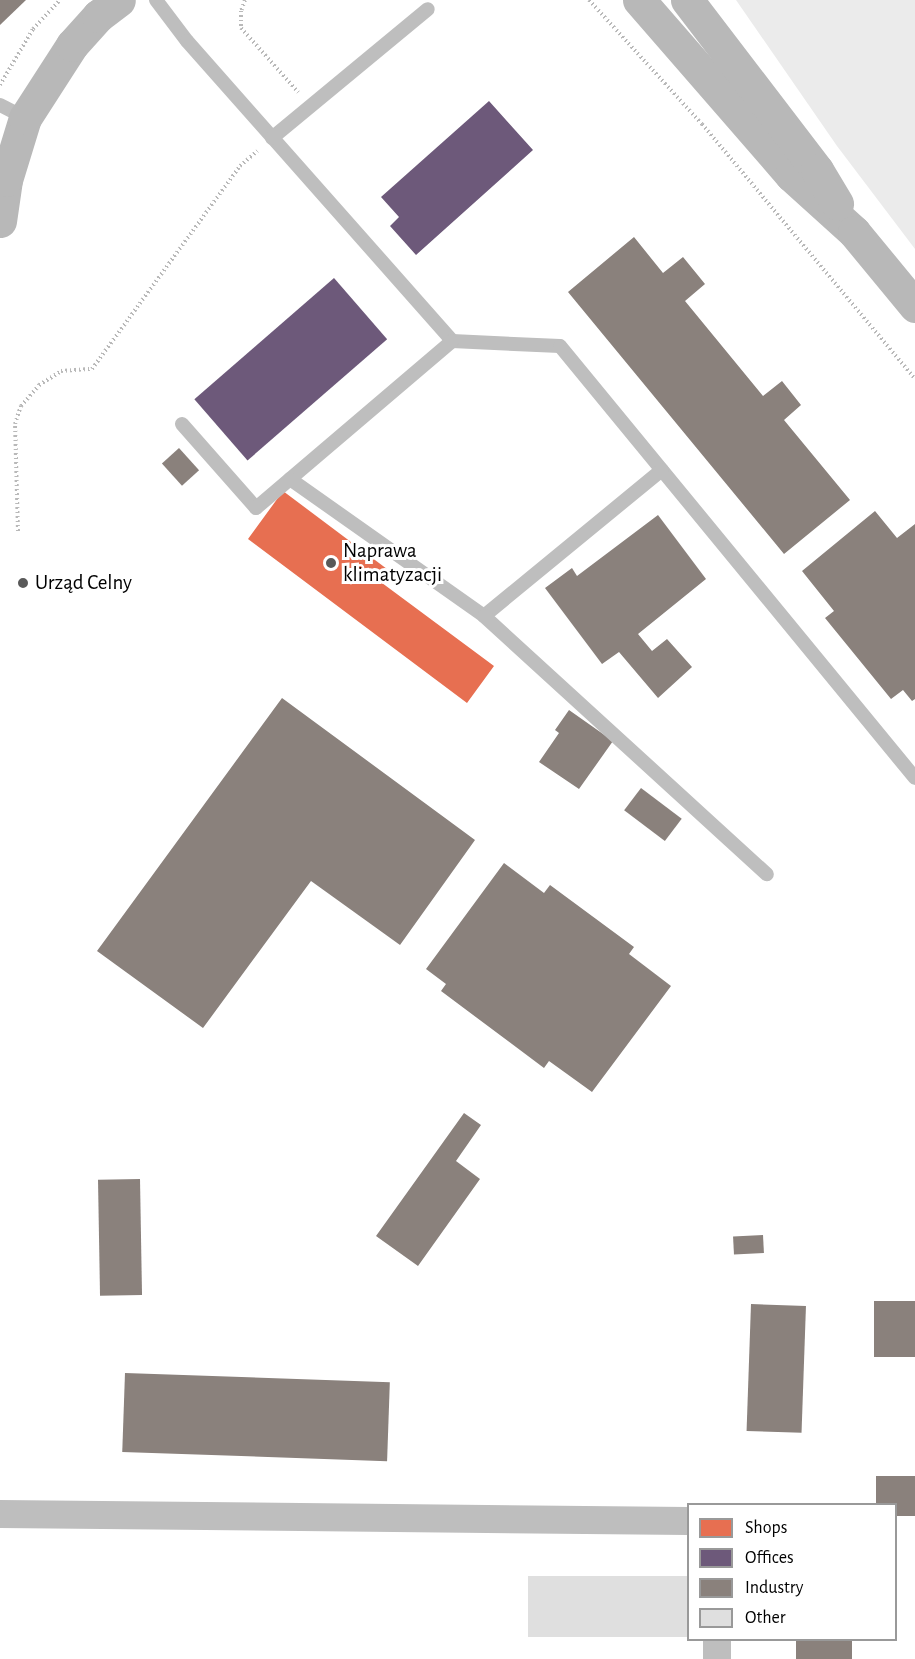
<!DOCTYPE html>
<meta charset="utf-8">
<style>
body{margin:0}
#map{position:relative;width:915px;height:1659px;overflow:hidden;background:#fff;font-family:"Alegreya Sans",sans-serif}
div>[style]{position:absolute}
[style*='--x']{left:calc(var(--x)*1px);top:calc(var(--y)*1px);width:calc(var(--w)*1px);rotate:calc(var(--a)*1deg)}
.green>*{inset:0;background:#ebebeb}
.shops>*{inset:0;background:#e76f51}
.offices>*{inset:0;background:#6d597a;transform-origin:0 0}
.industry>*{inset:0;background:#8a817c;transform-origin:0 0}
.building>*{inset:0;background:#dfdfdf;transform-origin:0 0}
.path>*{height:4px;margin-top:-2px;transform-origin:0;background:repeating-linear-gradient(90deg,#b9b9b9 0 1.5px,transparent 0 4.5px)}
.lane>*{height:14px;margin:-7px;padding:0 7px;transform-origin:7px;border-radius:7px;background:#bebebe}
.street>*{height:28px;margin:-14px;padding:0 14px;transform-origin:14px;border-radius:14px;background:#bebebe}
.secondary>*{height:33px;margin:-16.5px;padding:0 16.5px;transform-origin:16.5px;border-radius:16.5px;background:#b8b8b8}
.dots>*{width:16px;height:16px;translate:-50% -50%;box-sizing:border-box;border:3px solid #fff;border-radius:50%}
span{translate:-50% -50%;white-space:nowrap;text-align:center;line-height:1.15;-webkit-text-stroke:6px #fff;paint-order:stroke}
.poi-label{font-size:21px;color:#000}
.left{translate:0 -50%;text-align:left}
.legend{position:absolute;left:687px;top:1503px;width:210px;height:138px;box-sizing:border-box;background:#fff;border:2px solid #999;margin:0;padding:8px 10px;list-style:none;font-size:18px;color:#000}
.legend li{display:flex;align-items:center;gap:12px;height:30px}
.legend b{width:30px;border:2px solid #999}
</style>
<div id="map">
<div class="green">
<div style="clip-path:polygon(736px 0,915px 0,915px 249px,837px 146px)"></div>
</div>
<div class="shops">
<div style="clip-path:polygon(283px 491px,387px 569px,378px 580px,494px 666px,467px 703px,248px 539px)"></div>
</div>
<div class="offices">
<div style="clip-path:polygon(489px 101px,533px 150px,416px 255px,390px 226px,399px 217px,381px 197px)"></div>
<div style="left:334px;top:278px;width:81px;height:185px;rotate:49deg"></div>
</div>
<div class="industry">
<div style="clip-path:polygon(0 0,26px 0,0 25px)"></div>
<div style="clip-path:polygon(634px 237px,663px 273px,683px 257px,705px 284px,685px 301px,763px 396px,782px 381px,801px 405px,784px 420px,850px 500px,784px 554px,568px 292px)"></div>
<div style="left:179px;top:448px;width:30px;height:23px;rotate:48deg"></div>
<div style="clip-path:polygon(875px 511px,897px 538px,915px 524px,915px 699px,912px 701px,903px 690px,891px 699px,825px 618px,834px 611px,802px 571px)"></div>
<div style="clip-path:polygon(658px 515px,706px 579px,638px 634px,652px 651px,667px 639px,692px 667px,658px 698px,619px 652px,602px 664px,545px 588px,572px 568px,577px 576px)"></div>
<div style="clip-path:polygon(282px 698px,475px 840px,400px 945px,311px 881px,203px 1028px,97px 951px)"></div>
<div style="clip-path:polygon(569px 710px,613px 741px,579px 789px,539px 762px,559px 733px,555px 730px)"></div>
<div style="left:641px;top:788px;width:51px;height:28px;rotate:37deg"></div>
<div style="clip-path:polygon(504px 863px,544px 893px,550px 885px,634px 947px,629px 954px,671px 986px,592px 1092px,549px 1061px,544px 1068px,441px 991px,446px 984px,426px 969px)"></div>
<div style="clip-path:polygon(464px 1113px,481px 1125px,456px 1161px,480px 1179px,418px 1266px,376px 1236px)"></div>
<div style="left:140px;top:1179px;width:116px;height:42px;rotate:89deg"></div>
<div style="left:763px;top:1235px;width:18px;height:30px;rotate:87deg"></div>
<div style="left:874px;top:1301px;width:41px;height:56px"></div>
<div style="left:751px;top:1304px;width:55px;height:127px;rotate:2deg"></div>
<div style="left:125px;top:1373px;width:265px;height:79px;rotate:2deg"></div>
<div style="clip-path:polygon(876px 1476px,915px 1476px,915px 1516px,896px 1516px,896px 1504px,876px 1504px)"></div>
<div style="left:796px;top:1640px;width:56px;height:19px"></div>
</div>
<div class="building">
<div style="left:528px;top:1576px;width:160px;height:61px"></div>
</div>
<div class="path">
<div style="--x:245;--y:0;--w:12;--a:110"></div>
<div style="--x:241;--y:11;--w:17;--a:90"></div>
<div style="--x:241;--y:28;--w:86;--a:48.3"></div>
<div style="--x:589;--y:0;--w:168;--a:47.7"></div>
<div style="--x:702;--y:124;--w:332;--a:50.1"></div>
<div style="--x:0;--y:85;--w:65;--a:-59.5"></div>
<div style="--x:33;--y:29;--w:40;--a:-47"></div>
<div style="--x:18;--y:531;--w:107;--a:-91.6"></div>
<div style="--x:15;--y:424;--w:19;--a:-72"></div>
<div style="--x:21;--y:406;--w:28;--a:-49"></div>
<div style="--x:39;--y:385;--w:26;--a:-32"></div>
<div style="--x:61;--y:371;--w:31;--a:-4"></div>
<div style="--x:92;--y:369;--w:251;--a:-53.9"></div>
<div style="--x:240;--y:166;--w:23;--a:-41"></div>
</div>
<div class="lane">
<div style="--x:156;--y:0;--w:51;--a:52.9"></div>
<div style="--x:187;--y:41;--w:400;--a:48.5"></div>
<div style="--x:452;--y:341;--w:108;--a:2.7"></div>
<div style="--x:560;--y:346;--w:559;--a:50.59"></div>
<div style="--x:0;--y:105;--w:28;--a:27"></div>
<div style="--x:272;--y:138;--w:202;--a:-39.6"></div>
<div style="--x:182;--y:424;--w:112;--a:48.6"></div>
<div style="--x:256;--y:508;--w:257;--a:-40.4"></div>
<div style="--x:290;--y:479;--w:237;--a:35.2"></div>
<div style="--x:484;--y:616;--w:230;--a:-39.4"></div>
<div style="--x:484;--y:616;--w:383;--a:42.4"></div>
</div>
<div class="street">
<div style="--x:0;--y:1514;--w:688;--a:0.58"></div>
<div style="--x:717;--y:1640;--w:19;--a:90"></div>
</div>
<div class="secondary">
<div style="--x:639;--y:0;--w:232;--a:49"></div>
<div style="--x:791;--y:175;--w:85;--a:42.1"></div>
<div style="--x:854;--y:232;--w:96;--a:50.5"></div>
<div style="--x:687;--y:0;--w:214;--a:52.6"></div>
<div style="--x:817;--y:170;--w:39;--a:59"></div>
<div style="--x:0;--y:221;--w:41;--a:-81.7"></div>
<div style="--x:6;--y:180;--w:65;--a:-73"></div>
<div style="--x:25;--y:118;--w:87;--a:-57.2"></div>
<div style="--x:72;--y:45;--w:39;--a:-48"></div>
<div style="--x:98;--y:16;--w:26;--a:-37"></div>
</div>
<div class="dots">
<div style="left:331px;top:563px;background:#595959"></div>
<div style="left:23px;top:583px;background:#595959"></div>
</div>
<div class="poi-label">
<span class="left" style="left:343px;top:563px">Naprawa<br>klimatyzacji</span>
<span class="left" style="left:35px;top:583px">Urząd Celny</span>
</div>
<ul class="legend">
<li><b style="height:16px;background:#e76f51"></b>Shops</li>
<li><b style="height:16px;background:#6d597a"></b>Offices</li>
<li><b style="height:16px;background:#8a817c"></b>Industry</li>
<li><b style="height:16px;background:#dfdfdf"></b>Other</li>
</ul>
</div>
